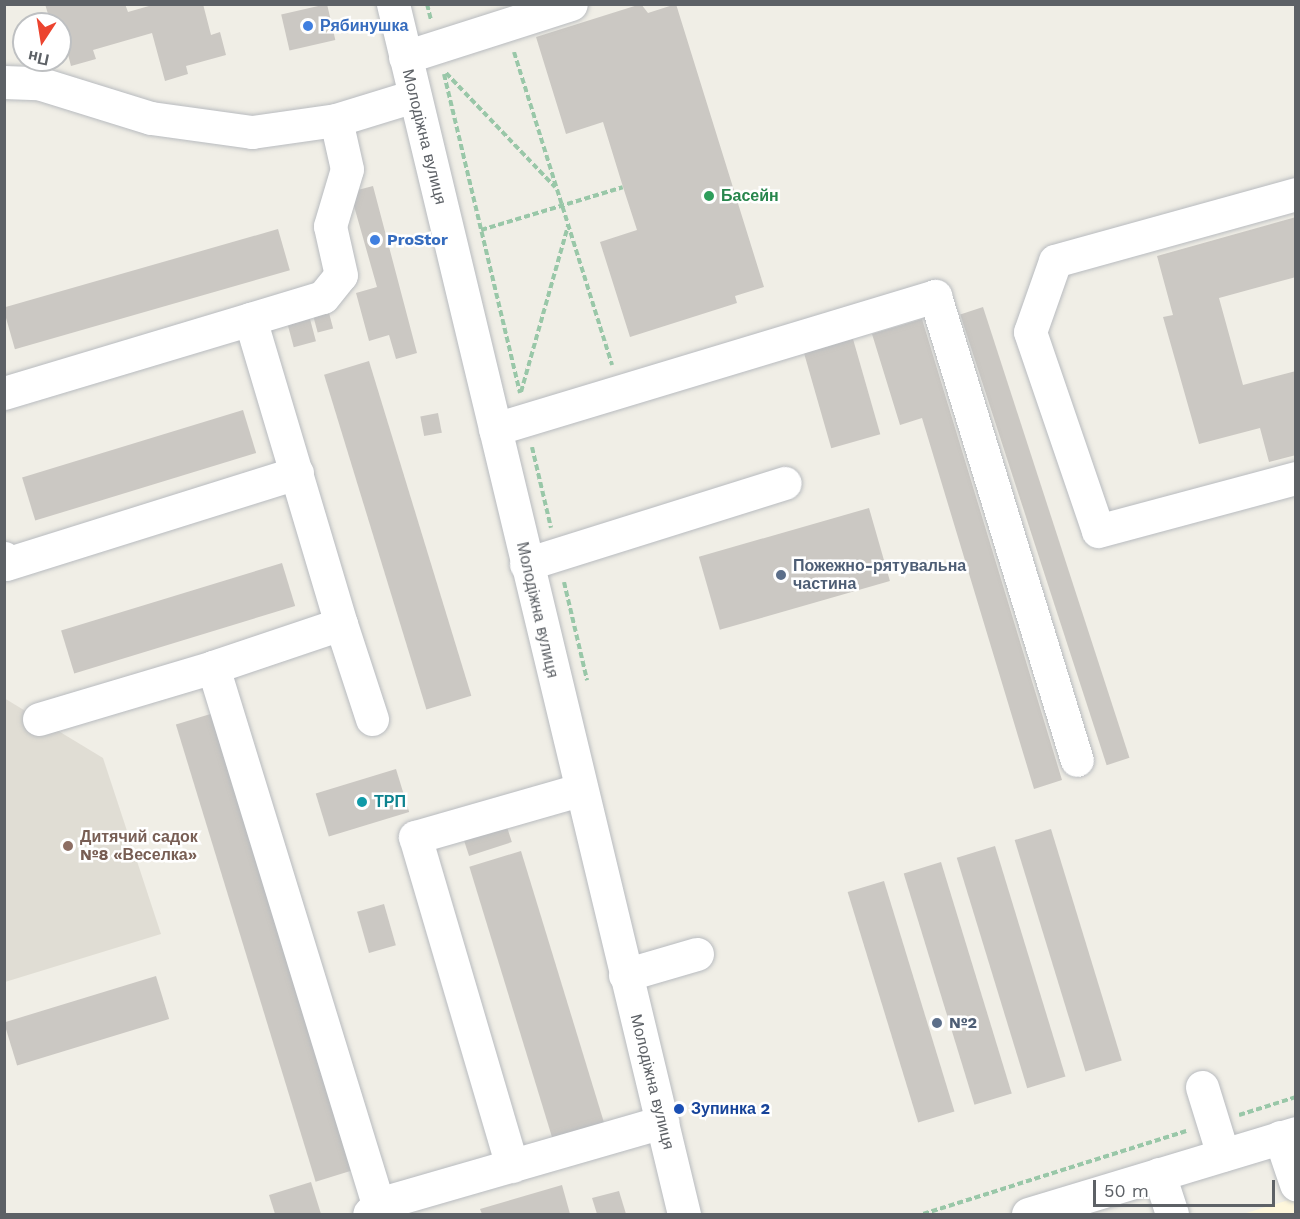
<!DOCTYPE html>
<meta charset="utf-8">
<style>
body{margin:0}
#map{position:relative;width:1300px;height:1219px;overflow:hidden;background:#f0eee6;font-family:"Work Sans",sans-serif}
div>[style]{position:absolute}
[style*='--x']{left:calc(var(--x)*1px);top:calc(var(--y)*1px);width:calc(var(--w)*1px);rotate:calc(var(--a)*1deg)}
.commercial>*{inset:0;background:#fef7dc}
.education>*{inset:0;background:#e0ddd4}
.building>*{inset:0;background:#cbc8c3;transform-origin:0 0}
.path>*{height:4px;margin-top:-2px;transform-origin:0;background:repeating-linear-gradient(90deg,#99c7a8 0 6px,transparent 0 9px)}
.roads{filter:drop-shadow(0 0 2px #b8bbbf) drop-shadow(0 0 2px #b8bbbf)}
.minor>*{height:33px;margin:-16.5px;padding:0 16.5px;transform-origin:16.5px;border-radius:16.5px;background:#fff}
.dots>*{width:16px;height:16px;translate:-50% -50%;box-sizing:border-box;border:3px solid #fff;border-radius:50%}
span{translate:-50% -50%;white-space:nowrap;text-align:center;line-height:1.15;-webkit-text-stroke:5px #fff;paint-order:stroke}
.shop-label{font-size:16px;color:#366cbe;font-weight:700}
.left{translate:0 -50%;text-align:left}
.street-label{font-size:16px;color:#5d6166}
.leisure-label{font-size:16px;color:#27864d;font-weight:700}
.service-label{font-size:16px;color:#4e5e75;font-weight:700}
.culture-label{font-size:16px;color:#0d838f;font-weight:700}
.education-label{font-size:16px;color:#785e54;font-weight:700}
.transit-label{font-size:16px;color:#164399;font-weight:700}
.frame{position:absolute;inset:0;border:6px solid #5d6166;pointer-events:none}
.north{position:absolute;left:12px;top:12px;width:60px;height:60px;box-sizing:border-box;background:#fff;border:2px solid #bec0c2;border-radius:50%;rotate:192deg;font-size:16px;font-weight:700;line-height:24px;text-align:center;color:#5d6166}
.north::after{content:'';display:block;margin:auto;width:21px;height:27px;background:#ec442f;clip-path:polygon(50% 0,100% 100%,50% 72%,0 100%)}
.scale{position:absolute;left:1093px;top:1180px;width:182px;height:27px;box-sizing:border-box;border:3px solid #5d6166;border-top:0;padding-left:8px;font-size:18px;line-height:21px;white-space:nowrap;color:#5d6166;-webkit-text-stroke:4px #fff;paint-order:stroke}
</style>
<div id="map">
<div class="commercial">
<div style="clip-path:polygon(1295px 1198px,1295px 1214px,1243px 1214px)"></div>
</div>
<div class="education">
<div style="clip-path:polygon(4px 698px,103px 758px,161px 934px,5px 982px)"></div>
</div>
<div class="building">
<div style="clip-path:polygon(45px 4px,125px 4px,128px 12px,156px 4px,203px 4px,211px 35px,220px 32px,226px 55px,186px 66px,188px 74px,165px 81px,152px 33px,93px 50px,96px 59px,71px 66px,60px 24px,51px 24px)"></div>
<div style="left:327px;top:4px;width:37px;height:47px;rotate:77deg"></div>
<div style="clip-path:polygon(641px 4px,648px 13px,676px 4px,764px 287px,735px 296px,737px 303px,630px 337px,600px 242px,637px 230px,623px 187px,603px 122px,566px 134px,536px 37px)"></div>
<div style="clip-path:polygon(373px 186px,417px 353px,396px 359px,389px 335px,369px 341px,356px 293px,377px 287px,350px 192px)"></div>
<div style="clip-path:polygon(1296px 217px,1296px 277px,1219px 298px,1243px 385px,1296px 371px,1296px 455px,1269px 462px,1260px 428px,1199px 444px,1163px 317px,1173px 315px,1157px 256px)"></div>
<div style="left:278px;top:229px;width:43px;height:286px;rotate:74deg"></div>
<div style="left:983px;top:307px;width:474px;height:24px;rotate:72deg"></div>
<div style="left:329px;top:313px;width:16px;height:16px;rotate:75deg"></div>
<div style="left:310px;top:319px;width:23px;height:23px;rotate:75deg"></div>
<div style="clip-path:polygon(922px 319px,1062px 780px,1034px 789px,922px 418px,900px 425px,872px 334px)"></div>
<div style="left:853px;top:339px;width:99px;height:51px;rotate:74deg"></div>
<div style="left:369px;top:361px;width:350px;height:47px;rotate:73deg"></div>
<div style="left:243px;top:410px;width:45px;height:231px;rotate:73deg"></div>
<div style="left:438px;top:413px;width:20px;height:18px;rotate:79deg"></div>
<div style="left:869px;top:508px;width:76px;height:177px;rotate:74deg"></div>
<div style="left:282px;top:563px;width:45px;height:231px;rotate:73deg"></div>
<div style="left:217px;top:712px;width:478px;height:43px;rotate:73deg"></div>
<div style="left:396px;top:769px;width:45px;height:84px;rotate:73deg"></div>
<div style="left:506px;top:824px;width:19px;height:45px;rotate:72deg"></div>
<div style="left:1051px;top:829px;width:242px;height:38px;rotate:73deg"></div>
<div style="left:995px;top:846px;width:241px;height:40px;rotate:73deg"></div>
<div style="left:521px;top:851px;width:288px;height:54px;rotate:73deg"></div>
<div style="left:941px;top:862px;width:242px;height:39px;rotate:73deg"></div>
<div style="left:884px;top:881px;width:241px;height:38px;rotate:73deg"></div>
<div style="left:384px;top:904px;width:43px;height:28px;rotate:74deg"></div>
<div style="left:156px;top:976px;width:45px;height:159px;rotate:73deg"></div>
<div style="clip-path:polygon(311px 1182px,321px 1214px,275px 1214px,269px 1195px)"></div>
<div style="clip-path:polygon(562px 1185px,570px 1214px,482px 1214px,480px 1209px)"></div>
<div style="clip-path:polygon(619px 1191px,626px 1214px,597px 1214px,592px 1198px)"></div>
</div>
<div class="path">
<div style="--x:427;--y:4;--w:16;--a:76"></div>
<div style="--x:514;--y:52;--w:328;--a:72.6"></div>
<div style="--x:446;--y:73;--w:158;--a:46.3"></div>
<div style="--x:444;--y:74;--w:328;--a:76.6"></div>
<div style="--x:481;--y:230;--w:148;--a:-16.8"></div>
<div style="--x:521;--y:392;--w:173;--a:-74.2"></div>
<div style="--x:532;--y:447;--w:83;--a:76.8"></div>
<div style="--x:564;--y:582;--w:101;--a:76.8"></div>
<div style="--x:1239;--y:1115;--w:60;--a:-17.5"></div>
<div style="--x:923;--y:1214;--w:276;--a:-17.5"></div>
</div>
<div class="roads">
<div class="minor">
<div style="--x:393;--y:4;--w:1245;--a:76.48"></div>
<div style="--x:405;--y:57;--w:174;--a:-17.7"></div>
<div style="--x:4;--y:82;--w:34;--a:2"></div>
<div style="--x:38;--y:83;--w:118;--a:17.2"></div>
<div style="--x:151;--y:118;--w:102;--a:7.9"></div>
<div style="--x:252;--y:132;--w:85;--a:-8.1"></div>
<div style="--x:1296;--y:194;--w:250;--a:164.5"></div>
<div style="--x:1055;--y:261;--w:75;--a:109.4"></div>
<div style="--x:1030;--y:332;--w:210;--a:71.1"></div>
<div style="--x:1098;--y:531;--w:205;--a:-15"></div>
<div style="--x:4;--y:393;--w:257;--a:-16.7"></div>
<div style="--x:495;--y:429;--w:460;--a:-16.8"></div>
<div style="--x:935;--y:296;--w:485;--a:73"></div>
<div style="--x:4;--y:558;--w:6;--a:72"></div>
<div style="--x:6;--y:564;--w:305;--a:-17.4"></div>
<div style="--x:526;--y:564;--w:271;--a:-17.4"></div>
<div style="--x:341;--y:624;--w:318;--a:-106.6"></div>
<div style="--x:250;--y:319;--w:76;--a:-16.8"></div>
<div style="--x:323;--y:297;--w:28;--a:-51"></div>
<div style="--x:341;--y:275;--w:50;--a:-102.7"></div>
<div style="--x:330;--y:226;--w:59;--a:-73.4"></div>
<div style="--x:347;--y:169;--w:50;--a:-102.7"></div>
<div style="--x:336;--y:120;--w:82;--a:-17.1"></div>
<div style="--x:213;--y:667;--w:135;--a:-18.6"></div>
<div style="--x:341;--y:624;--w:100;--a:71.9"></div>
<div style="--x:39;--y:719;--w:182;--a:-16.6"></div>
<div style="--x:213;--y:667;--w:562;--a:72.92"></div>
<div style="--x:378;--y:1204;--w:13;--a:132"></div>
<div style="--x:625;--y:975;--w:75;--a:-16.3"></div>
<div style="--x:1202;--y:1087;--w:71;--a:72.8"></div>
<div style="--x:1280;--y:1137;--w:50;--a:71.2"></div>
<div style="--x:512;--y:1166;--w:343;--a:-106.4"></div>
<div style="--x:415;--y:837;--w:171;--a:-16"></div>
<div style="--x:1159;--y:1174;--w:42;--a:72"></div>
<div style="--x:378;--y:1204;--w:296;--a:-16.1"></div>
<div style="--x:1028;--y:1214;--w:280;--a:-16.8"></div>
</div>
</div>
<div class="dots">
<div style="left:308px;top:26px;background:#3f7fe0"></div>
<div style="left:709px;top:196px;background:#2e9e5b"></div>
<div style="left:375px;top:240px;background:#3f7fe0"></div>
<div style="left:781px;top:575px;background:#5c6f8a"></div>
<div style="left:362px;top:802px;background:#0f9aa8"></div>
<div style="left:68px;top:846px;background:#8d6e63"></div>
<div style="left:937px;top:1023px;background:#5c6f8a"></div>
<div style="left:679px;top:1109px;background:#1a4fb4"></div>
</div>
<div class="shop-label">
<span class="left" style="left:320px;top:26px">Рябинушка</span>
<span class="left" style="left:387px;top:240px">ProStor</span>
</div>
<div class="street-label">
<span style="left:424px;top:137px;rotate:76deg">Молодіжна вулиця</span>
<span style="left:537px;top:610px;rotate:77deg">Молодіжна вулиця</span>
<span style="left:652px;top:1082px;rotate:76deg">Молодіжна вулиця</span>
</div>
<div class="leisure-label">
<span class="left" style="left:721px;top:196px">Басейн</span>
</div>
<div class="service-label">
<span class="left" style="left:793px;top:575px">Пожежно-рятувальна<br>частина</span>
<span class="left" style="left:949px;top:1023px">№2</span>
</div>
<div class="culture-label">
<span class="left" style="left:374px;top:802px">ТРП</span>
</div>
<div class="education-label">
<span class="left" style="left:80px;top:846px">Дитячий садок<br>№8 «Веселка»</span>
</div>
<div class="transit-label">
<span class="left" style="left:691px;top:1109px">Зупинка 2</span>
</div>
<div class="frame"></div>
<div class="north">Пн</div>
<div class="scale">50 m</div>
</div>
